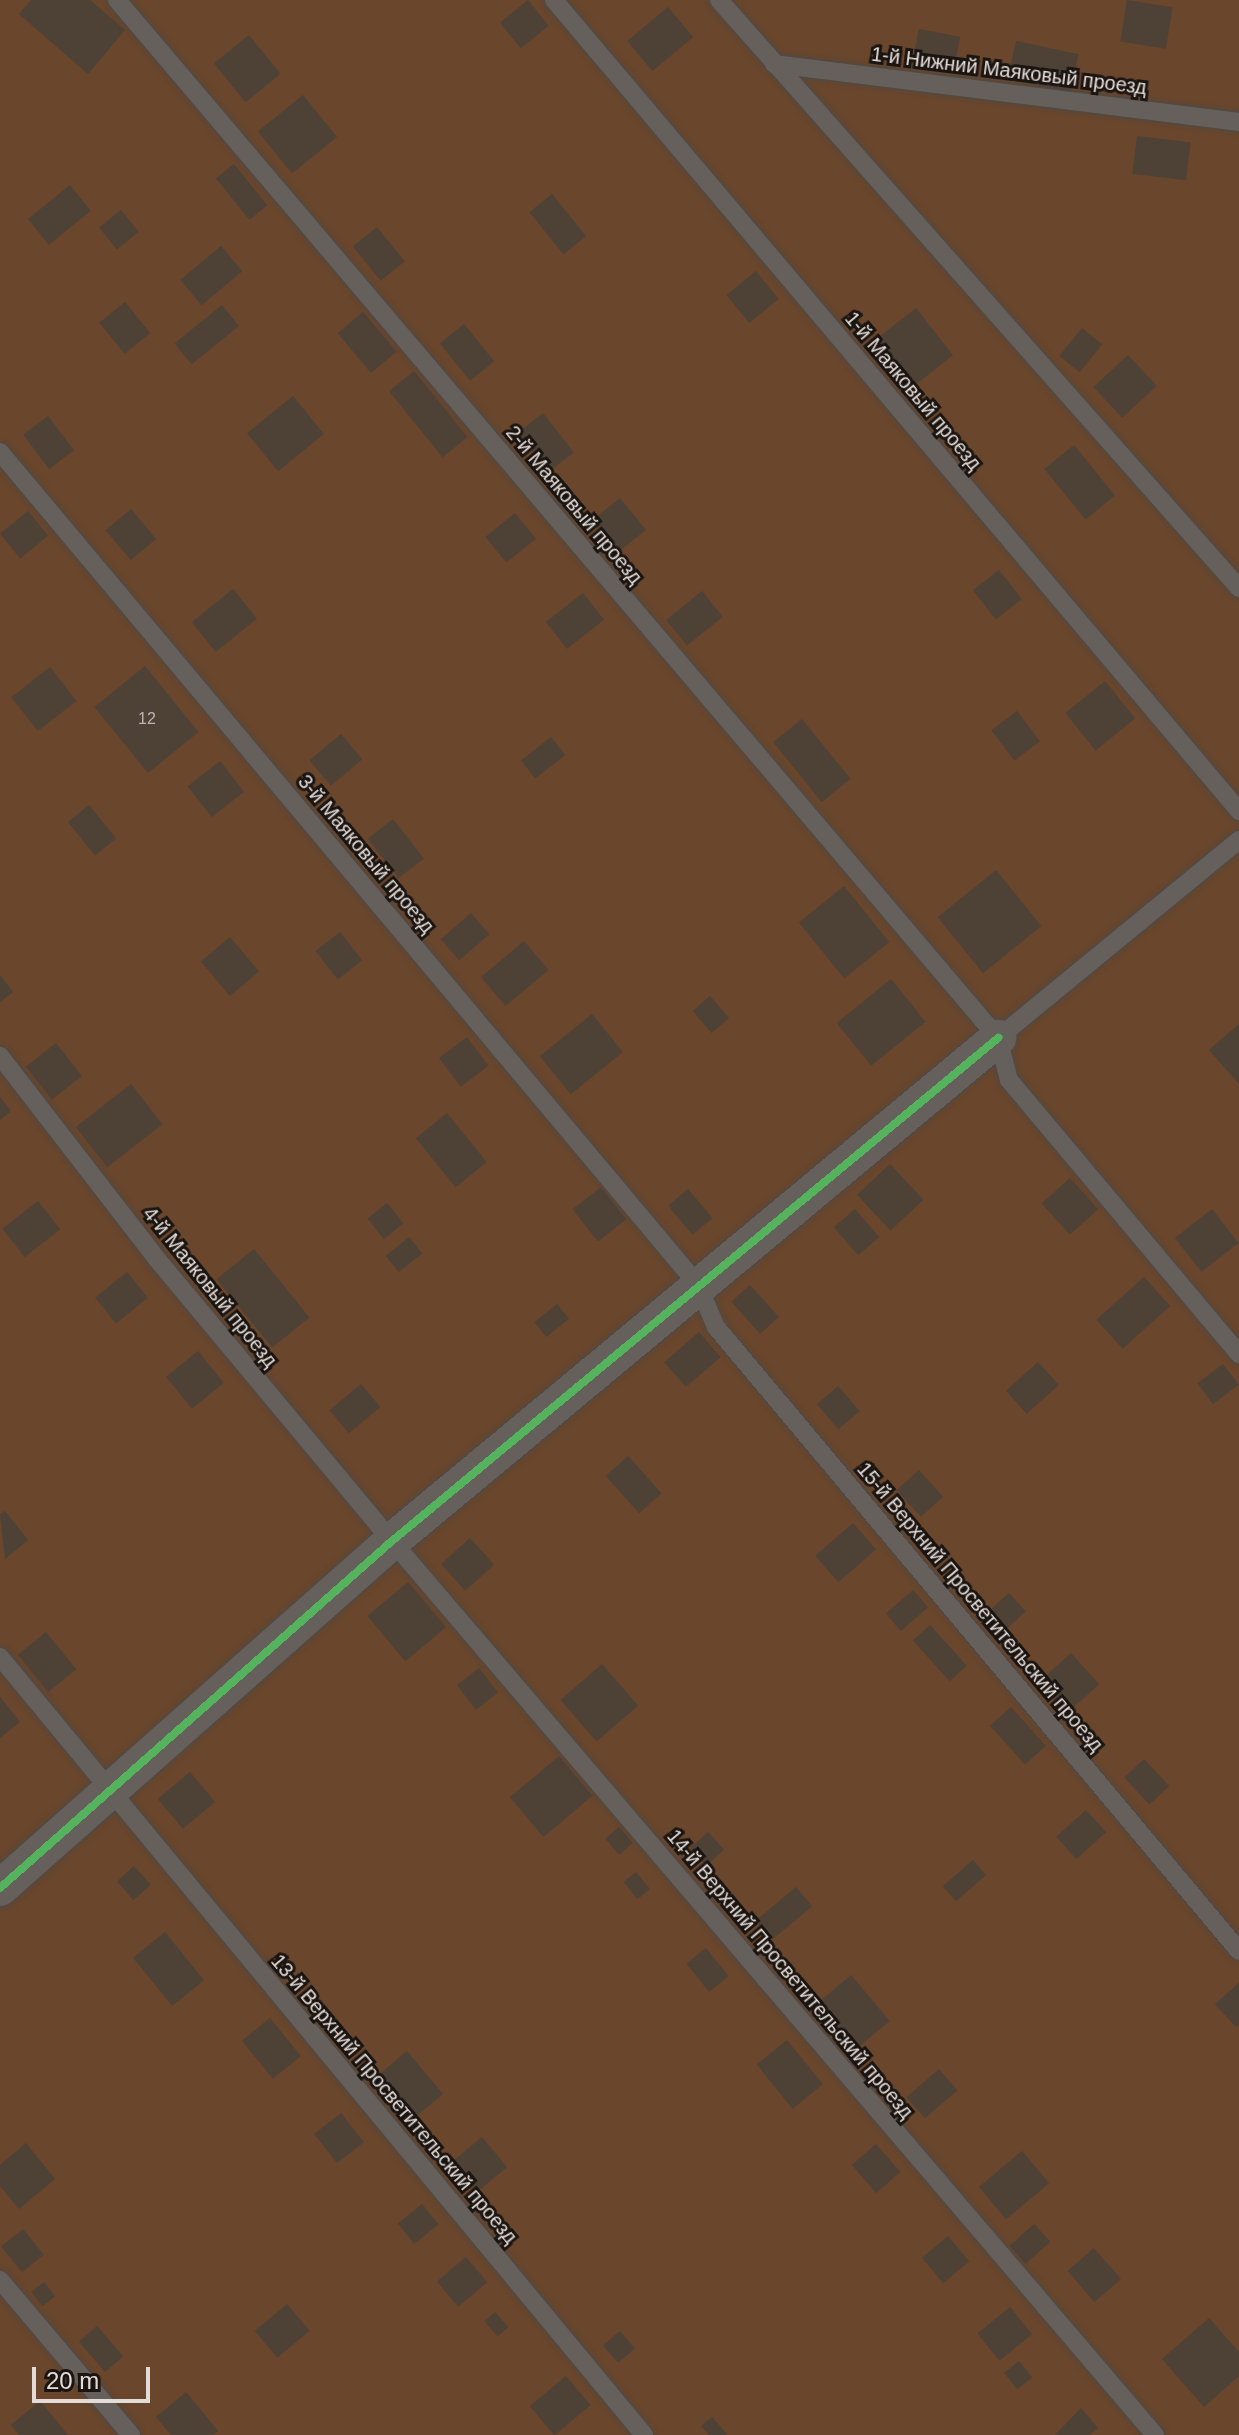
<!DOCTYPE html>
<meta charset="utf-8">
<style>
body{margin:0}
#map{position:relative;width:1239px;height:2435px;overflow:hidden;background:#332d28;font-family:Arial,sans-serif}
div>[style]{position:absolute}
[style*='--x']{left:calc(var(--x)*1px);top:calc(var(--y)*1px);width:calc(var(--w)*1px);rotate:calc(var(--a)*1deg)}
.green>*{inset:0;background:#69462c;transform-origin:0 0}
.building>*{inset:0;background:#4e4136;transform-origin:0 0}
.roads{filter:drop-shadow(0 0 2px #4f4945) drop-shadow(0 0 2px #4f4945)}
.service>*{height:18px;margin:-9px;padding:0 9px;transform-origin:9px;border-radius:9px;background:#65605b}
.minor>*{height:36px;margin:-18px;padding:0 18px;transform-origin:18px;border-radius:18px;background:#65605b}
.cycleway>*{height:8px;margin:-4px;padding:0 4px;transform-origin:4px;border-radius:4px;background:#56b35d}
span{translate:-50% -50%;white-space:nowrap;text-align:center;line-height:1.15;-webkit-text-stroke:6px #1b1512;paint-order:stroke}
.number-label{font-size:16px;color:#beb4ae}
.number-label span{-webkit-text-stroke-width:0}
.street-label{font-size:20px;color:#e3dbd6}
.scale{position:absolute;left:32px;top:2367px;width:118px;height:36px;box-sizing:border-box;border:4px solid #e3dbd6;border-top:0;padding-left:10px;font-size:24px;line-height:28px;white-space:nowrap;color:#e3dbd6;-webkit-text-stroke:6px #1b1512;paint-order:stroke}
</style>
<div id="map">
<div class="green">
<div style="left:0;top:0;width:1239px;height:2435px"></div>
</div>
<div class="building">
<div style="clip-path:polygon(31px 0,90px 0,125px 30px,88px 74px,19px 14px)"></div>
<div style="left:528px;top:0;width:33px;height:36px;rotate:51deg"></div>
<div style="left:1127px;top:0;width:46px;height:42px;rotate:9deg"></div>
<div style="left:668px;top:7px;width:39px;height:53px;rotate:50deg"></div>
<div style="left:919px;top:29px;width:42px;height:33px;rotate:11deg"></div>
<div style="left:249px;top:35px;width:50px;height:45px;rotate:51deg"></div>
<div style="left:1016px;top:41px;width:64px;height:39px;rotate:12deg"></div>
<div style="left:303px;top:95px;width:54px;height:58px;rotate:51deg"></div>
<div style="left:1137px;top:136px;width:54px;height:38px;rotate:7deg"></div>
<div style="left:234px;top:164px;width:53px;height:23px;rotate:51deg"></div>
<div style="left:70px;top:185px;width:33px;height:54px;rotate:51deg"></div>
<div style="left:552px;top:194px;width:54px;height:29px;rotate:51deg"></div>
<div style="left:121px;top:210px;width:28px;height:28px;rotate:51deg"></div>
<div style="left:377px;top:227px;width:44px;height:31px;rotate:51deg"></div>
<div style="left:221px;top:246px;width:33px;height:53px;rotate:50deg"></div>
<div style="left:756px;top:271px;width:36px;height:38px;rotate:51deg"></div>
<div style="left:125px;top:302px;width:40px;height:33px;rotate:51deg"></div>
<div style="left:222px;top:305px;width:27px;height:61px;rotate:51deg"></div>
<div style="left:916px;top:308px;width:60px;height:51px;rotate:52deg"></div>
<div style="left:363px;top:312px;width:52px;height:33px;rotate:50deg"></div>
<div style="left:464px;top:324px;width:48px;height:31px;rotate:51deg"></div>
<div style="left:1082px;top:328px;width:26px;height:36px;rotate:39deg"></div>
<div style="left:1128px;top:355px;width:42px;height:47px;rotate:47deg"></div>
<div style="left:414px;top:371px;width:85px;height:32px;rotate:51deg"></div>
<div style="left:293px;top:396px;width:49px;height:59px;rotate:51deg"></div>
<div style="left:543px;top:413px;width:50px;height:32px;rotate:52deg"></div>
<div style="left:48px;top:416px;width:43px;height:31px;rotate:53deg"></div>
<div style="left:1074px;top:445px;width:65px;height:38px;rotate:51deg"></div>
<div style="left:620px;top:498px;width:41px;height:36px;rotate:51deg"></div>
<div style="left:131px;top:509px;width:39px;height:33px;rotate:50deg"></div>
<div style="left:28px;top:511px;width:32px;height:36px;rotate:51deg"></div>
<div style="left:515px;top:513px;width:33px;height:38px;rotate:51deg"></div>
<div style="left:999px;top:570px;width:37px;height:33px;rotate:52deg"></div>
<div style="left:233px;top:589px;width:38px;height:53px;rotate:51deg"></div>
<div style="left:702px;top:591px;width:33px;height:46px;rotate:51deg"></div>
<div style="left:583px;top:593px;width:34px;height:47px;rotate:52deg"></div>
<div style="left:145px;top:666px;width:85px;height:65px;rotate:51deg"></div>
<div style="left:50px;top:667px;width:43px;height:49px;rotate:52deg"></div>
<div style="left:1105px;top:681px;width:48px;height:51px;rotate:51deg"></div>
<div style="left:1017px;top:711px;width:38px;height:32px;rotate:53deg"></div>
<div style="left:802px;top:719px;width:77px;height:37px;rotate:51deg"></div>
<div style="left:341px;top:734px;width:33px;height:41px;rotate:50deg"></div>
<div style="left:551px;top:737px;width:23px;height:38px;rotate:52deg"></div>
<div style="left:220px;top:761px;width:39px;height:41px;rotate:52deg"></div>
<div style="left:89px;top:805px;width:43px;height:27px;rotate:51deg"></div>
<div style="left:393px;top:819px;width:50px;height:32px;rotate:52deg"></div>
<div style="left:996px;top:870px;width:72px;height:75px;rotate:51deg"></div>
<div style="left:844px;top:886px;width:72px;height:58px;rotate:51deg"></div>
<div style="left:471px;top:913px;width:28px;height:40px;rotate:49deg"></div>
<div style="left:340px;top:932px;width:36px;height:31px;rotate:52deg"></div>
<div style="left:230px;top:937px;width:45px;height:38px;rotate:50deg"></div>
<div style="left:524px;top:941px;width:38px;height:56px;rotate:50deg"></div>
<div style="clip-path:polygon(0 975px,13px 992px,0 1002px)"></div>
<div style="left:891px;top:979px;width:55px;height:70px;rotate:51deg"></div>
<div style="left:710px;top:996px;width:29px;height:23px;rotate:49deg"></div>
<div style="left:592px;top:1014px;width:49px;height:67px;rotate:51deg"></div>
<div style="clip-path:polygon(1239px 1024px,1239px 1084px,1209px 1050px)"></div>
<div style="left:467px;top:1037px;width:36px;height:35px;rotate:53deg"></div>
<div style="left:56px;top:1043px;width:42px;height:38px;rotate:52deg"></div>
<div style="left:131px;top:1084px;width:51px;height:70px;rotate:52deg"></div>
<div style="clip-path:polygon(0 1097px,11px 1111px,0 1120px)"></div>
<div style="left:447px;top:1113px;width:63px;height:40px;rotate:51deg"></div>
<div style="left:890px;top:1164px;width:49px;height:45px;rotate:47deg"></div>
<div style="left:1070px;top:1178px;width:42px;height:38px;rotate:48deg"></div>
<div style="left:601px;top:1187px;width:41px;height:36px;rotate:52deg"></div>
<div style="left:688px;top:1189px;width:38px;height:26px;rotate:50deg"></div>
<div style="left:38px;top:1201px;width:36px;height:45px;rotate:52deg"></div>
<div style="left:387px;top:1203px;width:26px;height:25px;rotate:51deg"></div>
<div style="left:855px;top:1209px;width:37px;height:28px;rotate:49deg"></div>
<div style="left:1212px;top:1209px;width:43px;height:47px;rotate:52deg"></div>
<div style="left:409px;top:1237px;width:21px;height:30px;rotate:51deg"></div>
<div style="left:254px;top:1249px;width:88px;height:48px;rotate:51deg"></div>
<div style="left:127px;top:1272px;width:33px;height:41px;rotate:51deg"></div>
<div style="left:1144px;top:1277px;width:39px;height:64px;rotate:48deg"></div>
<div style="left:750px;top:1285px;width:43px;height:25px;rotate:48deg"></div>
<div style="left:557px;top:1304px;width:19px;height:29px;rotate:51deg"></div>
<div style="left:699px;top:1332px;width:33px;height:46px;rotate:49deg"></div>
<div style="left:198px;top:1351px;width:41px;height:41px;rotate:51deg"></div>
<div style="left:1038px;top:1362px;width:31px;height:43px;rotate:48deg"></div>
<div style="left:1223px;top:1364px;width:26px;height:32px;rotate:53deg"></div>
<div style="left:361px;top:1384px;width:30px;height:41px;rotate:50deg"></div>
<div style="left:838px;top:1386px;width:33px;height:28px;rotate:49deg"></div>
<div style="left:628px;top:1456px;width:50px;height:30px;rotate:48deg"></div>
<div style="left:919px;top:1470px;width:36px;height:30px;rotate:48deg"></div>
<div style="clip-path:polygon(5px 1511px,28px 1540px,5px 1559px,0 1514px)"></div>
<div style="left:853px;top:1523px;width:35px;height:50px;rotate:49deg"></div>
<div style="left:470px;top:1538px;width:36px;height:39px;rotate:48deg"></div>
<div style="left:408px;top:1582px;width:59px;height:53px;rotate:50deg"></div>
<div style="left:913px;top:1590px;width:23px;height:36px;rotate:49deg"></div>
<div style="left:1009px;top:1593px;width:25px;height:33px;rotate:48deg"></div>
<div style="left:930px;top:1625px;width:55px;height:23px;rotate:48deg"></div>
<div style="left:46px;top:1632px;width:48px;height:36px;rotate:51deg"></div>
<div style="left:1071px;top:1653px;width:42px;height:44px;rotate:48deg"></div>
<div style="left:602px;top:1664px;width:55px;height:55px;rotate:49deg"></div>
<div style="left:479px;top:1668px;width:31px;height:28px;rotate:52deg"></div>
<div style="clip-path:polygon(0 1697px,20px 1722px,0 1738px)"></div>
<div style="left:1011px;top:1707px;width:52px;height:28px;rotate:48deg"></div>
<div style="left:559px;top:1756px;width:52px;height:64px;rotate:50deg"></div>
<div style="left:1144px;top:1759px;width:37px;height:27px;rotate:47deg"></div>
<div style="left:190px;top:1772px;width:39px;height:42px;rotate:50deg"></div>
<div style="left:1086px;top:1810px;width:30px;height:40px;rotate:48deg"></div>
<div style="left:619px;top:1827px;width:21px;height:18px;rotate:49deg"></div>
<div style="left:708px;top:1832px;width:24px;height:24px;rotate:48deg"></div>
<div style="left:973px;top:1860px;width:20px;height:40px;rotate:49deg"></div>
<div style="left:134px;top:1866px;width:25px;height:23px;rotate:48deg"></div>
<div style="left:636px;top:1872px;width:22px;height:16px;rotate:51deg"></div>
<div style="left:796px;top:1887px;width:25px;height:52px;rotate:50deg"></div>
<div style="left:165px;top:1932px;width:62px;height:41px;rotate:51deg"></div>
<div style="left:706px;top:1948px;width:36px;height:25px;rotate:51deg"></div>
<div style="left:851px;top:1975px;width:60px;height:49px;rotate:50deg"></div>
<div style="clip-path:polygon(1239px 1983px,1239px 2025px,1236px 2027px,1215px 2004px)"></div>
<div style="left:270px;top:2018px;width:49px;height:36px;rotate:51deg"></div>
<div style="left:787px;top:2040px;width:57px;height:39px;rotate:51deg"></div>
<div style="left:407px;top:2051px;width:56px;height:38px;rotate:50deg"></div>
<div style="left:939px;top:2069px;width:28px;height:43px;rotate:49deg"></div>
<div style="left:341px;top:2113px;width:37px;height:34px;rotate:52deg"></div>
<div style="left:482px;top:2137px;width:39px;height:42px;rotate:50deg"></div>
<div style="clip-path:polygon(26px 2143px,55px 2179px,19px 2209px,0 2186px,0 2165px)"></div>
<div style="left:876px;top:2144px;width:37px;height:32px;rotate:49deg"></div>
<div style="left:1022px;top:2151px;width:42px;height:56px;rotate:50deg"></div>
<div style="left:422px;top:2204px;width:26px;height:31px;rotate:51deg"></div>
<div style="left:1034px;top:2224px;width:24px;height:33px;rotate:48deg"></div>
<div style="left:23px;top:2229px;width:33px;height:28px;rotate:51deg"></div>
<div style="left:948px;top:2236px;width:33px;height:34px;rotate:50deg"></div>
<div style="left:1094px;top:2248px;width:41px;height:35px;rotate:49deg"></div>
<div style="left:466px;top:2257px;width:33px;height:38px;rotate:50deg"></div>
<div style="left:44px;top:2282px;width:18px;height:16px;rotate:52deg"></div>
<div style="left:287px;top:2304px;width:35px;height:42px;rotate:50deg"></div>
<div style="left:1010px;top:2307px;width:35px;height:42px;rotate:51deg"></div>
<div style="left:495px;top:2312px;width:20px;height:14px;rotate:49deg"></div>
<div style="clip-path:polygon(1209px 2318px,1239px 2352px,1239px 2376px,1204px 2407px,1162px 2359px)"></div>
<div style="left:97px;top:2326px;width:40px;height:24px;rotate:49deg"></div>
<div style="left:620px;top:2331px;width:23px;height:22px;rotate:50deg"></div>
<div style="left:1019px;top:2361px;width:21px;height:19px;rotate:51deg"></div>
<div style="left:566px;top:2376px;width:38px;height:47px;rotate:50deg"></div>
<div style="clip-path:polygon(186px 2392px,218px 2431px,213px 2435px,171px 2435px,156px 2417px)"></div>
<div style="clip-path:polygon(40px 2401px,68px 2435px,19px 2435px,11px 2425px)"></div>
<div style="clip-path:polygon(1081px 2408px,1098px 2428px,1089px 2435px,1055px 2435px)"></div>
<div style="clip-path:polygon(712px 2417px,727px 2434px,725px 2435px,709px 2435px,701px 2426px)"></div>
</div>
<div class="roads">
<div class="service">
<div style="--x:117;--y:0;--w:1361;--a:49.68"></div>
<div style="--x:998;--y:1038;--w:43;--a:75.3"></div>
<div style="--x:1009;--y:1080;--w:358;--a:50"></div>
<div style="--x:554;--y:0;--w:1062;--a:49.81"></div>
<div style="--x:719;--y:0;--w:785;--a:48.51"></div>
<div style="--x:774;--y:64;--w:469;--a:7.1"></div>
<div style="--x:0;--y:452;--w:1087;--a:50.04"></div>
<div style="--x:698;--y:1285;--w:46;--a:66.8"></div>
<div style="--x:716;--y:1327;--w:814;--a:50.03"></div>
<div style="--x:998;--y:1038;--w:312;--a:-39.4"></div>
<div style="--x:0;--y:1056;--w:263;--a:52.3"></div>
<div style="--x:161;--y:1264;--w:361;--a:50.2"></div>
<div style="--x:392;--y:1541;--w:1175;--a:49.52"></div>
<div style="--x:0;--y:1657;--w:1010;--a:50.38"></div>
<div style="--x:0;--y:2280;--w:203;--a:49.8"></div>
</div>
<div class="minor">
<div style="--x:0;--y:1888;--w:524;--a:-41.52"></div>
<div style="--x:392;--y:1541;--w:788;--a:-39.69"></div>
</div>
</div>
<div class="cycleway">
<div style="--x:0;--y:1888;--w:524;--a:-41.52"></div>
<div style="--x:392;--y:1541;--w:788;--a:-39.69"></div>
</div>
<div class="number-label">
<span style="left:147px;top:719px">12</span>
</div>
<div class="street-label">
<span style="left:1009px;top:71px;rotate:7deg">1-й Нижний Маяковый проезд</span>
<span style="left:913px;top:391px;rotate:50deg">1-й Маяковый проезд</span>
<span style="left:574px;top:505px;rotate:50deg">2-й Маяковый проезд</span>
<span style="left:366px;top:854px;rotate:50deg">3-й Маяковый проезд</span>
<span style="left:210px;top:1287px;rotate:51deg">4-й Маяковый проезд</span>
<span style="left:980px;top:1607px;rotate:50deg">15-й Верхний Просветительский проезд</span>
<span style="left:790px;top:1974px;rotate:50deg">14-й Верхний Просветительский проезд</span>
<span style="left:394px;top:2099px;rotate:50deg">13-й Верхний Просветительский проезд</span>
</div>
<div class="scale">20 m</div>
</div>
